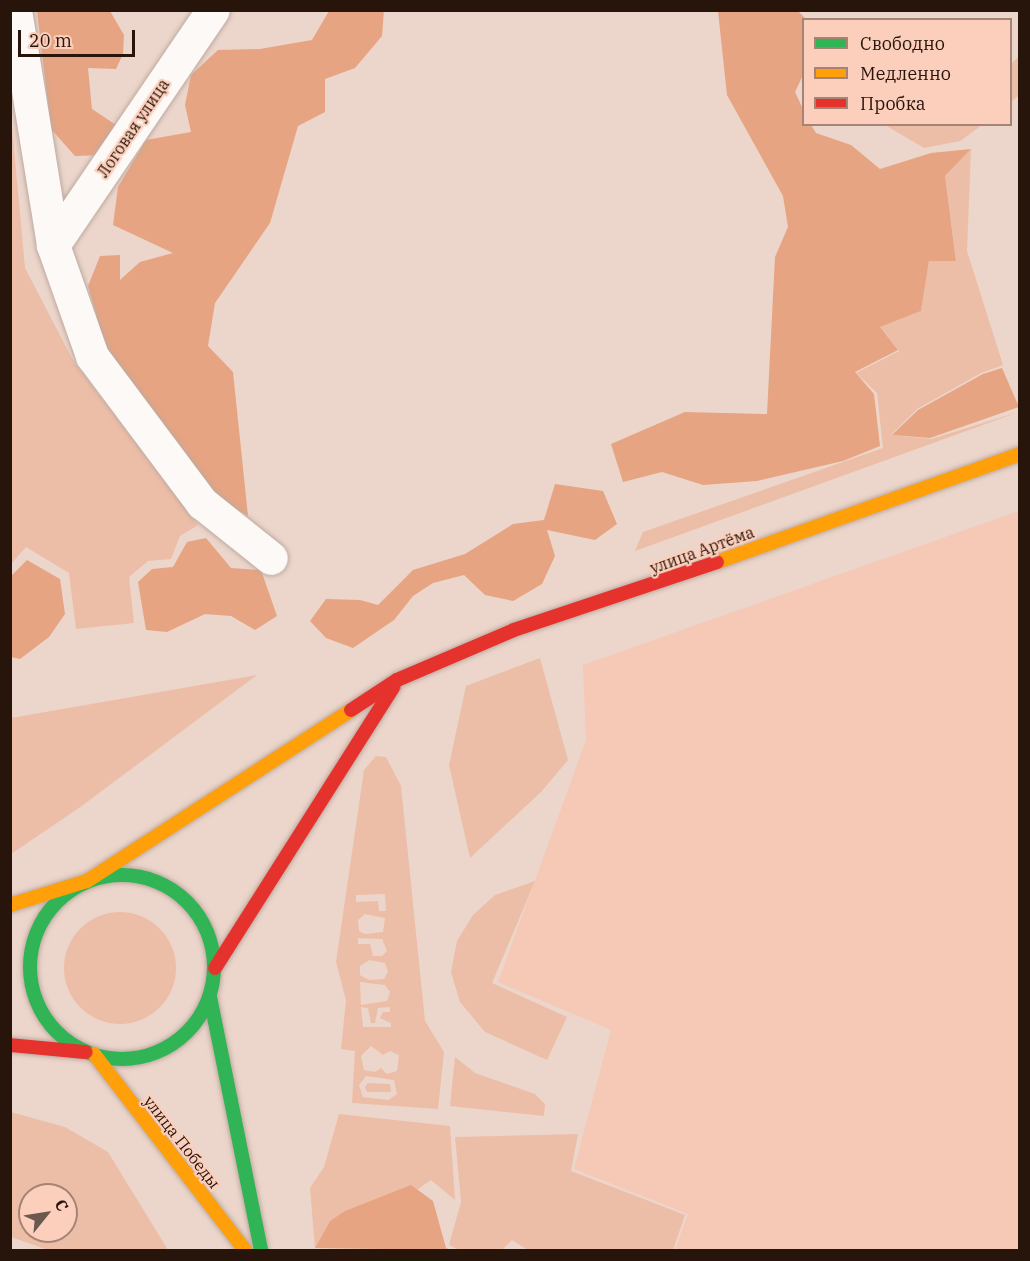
<!DOCTYPE html>
<meta charset="utf-8">
<style>
body{margin:0}
#map{position:relative;width:1030px;height:1261px;overflow:hidden;background:#ecd5ca;font-family:"IBM Plex Serif",serif}
div>[style]{position:absolute}
[style*='--x']{left:calc(var(--x)*1px);top:calc(var(--y)*1px);width:calc(var(--w)*1px);rotate:calc(var(--a)*1deg)}
.built>*{inset:0;background:#f5c9b5}
.green>*{inset:0;background:#edbea7}
.round{border-radius:50%}
.forest>*{inset:0;background:#e6a482}
.roads{filter:drop-shadow(0 0 2px #beaaa1) drop-shadow(0 0 2px #beaaa1)}
.street>*{height:33px;margin:-16.5px;padding:0 16.5px;transform-origin:16.5px;border-radius:16.5px;background:#fcf9f7}
.fast>*{height:14px;margin:-7px;padding:0 7px;transform-origin:7px;border-radius:7px;background:#30b455}
.fast>.ring{margin:-7px;padding:0;box-sizing:content-box;background:none;border:14px solid #30b455;border-radius:50%}
.slow>*{height:14px;margin:-7px;padding:0 7px;transform-origin:7px;border-radius:7px;background:#ff9f0a}
.jam>*{height:14px;margin:-7px;padding:0 7px;transform-origin:7px;border-radius:7px;background:#e5322d}
span{translate:-50% -50%;white-space:nowrap;text-align:center;line-height:1.15;-webkit-text-stroke:4.5px #fbcfbb;paint-order:stroke}
.street-label{font-size:16px;color:#27140b}
.frame{position:absolute;inset:0;border:12px solid #27140b;pointer-events:none}
.legend{position:absolute;left:802px;top:18px;width:210px;height:108px;box-sizing:border-box;background:#fbcfbb;border:2px solid #a68475;margin:0;padding:8px 10px;list-style:none;font-size:18px;color:#27140b}
.legend li{display:flex;align-items:center;gap:12px;height:30px}
.legend b{width:30px;border:2px solid #a68475}
.north{position:absolute;left:18px;top:1183px;width:60px;height:60px;box-sizing:border-box;background:#fbcfbb;border:2px solid #a68475;border-radius:50%;rotate:60deg;font-size:16px;font-weight:700;line-height:24px;text-align:center;color:#27140b}
.north::after{content:'';display:block;margin:auto;width:21px;height:27px;background:#6c584e;clip-path:polygon(50% 0,100% 100%,50% 72%,0 100%)}
.scale{position:absolute;left:18px;top:30px;width:117px;height:27px;box-sizing:border-box;border:3px solid #27140b;border-top:0;padding-left:8px;font-size:18px;line-height:21px;white-space:nowrap;color:#27140b;-webkit-text-stroke:4px #fbcfbb;paint-order:stroke}
</style>
<div id="map">
<div class="built">
<div style="clip-path:polygon(1019px 511px,1019px 1250px,675px 1250px,688px 1214px,574px 1169px,611px 1030px,498px 982px,586px 740px,583px 665px)"></div>
</div>
<div class="green">
<div style="clip-path:polygon(1019px 56px,1019px 95px,1011px 102px,1011px 64px)"></div>
<div style="clip-path:polygon(11px 116px,25px 268px,74px 362px,198px 525px,180px 536px,171px 559px,148px 561px,129px 577px,134px 623px,76px 629px,69px 573px,26px 547px,11px 564px)"></div>
<div style="clip-path:polygon(885px 125px,982px 125px,960px 141px,924px 148px)"></div>
<div style="clip-path:polygon(971px 149px,967px 251px,1003px 365px,981px 373px,917px 409px,891px 435px,931px 439px,1019px 412px,635px 551px,643px 532px,883px 448px,877px 393px,856px 373px,899px 351px,880px 327px,921px 311px,929px 261px,956px 260px,945px 176px)"></div>
<div style="clip-path:polygon(540px 658px,568px 760px,541px 792px,470px 858px,449px 765px,466px 686px)"></div>
<div style="clip-path:polygon(257px 675px,79px 808px,11px 854px,11px 718px)"></div>
<div style="clip-path:polygon(evenodd,376px 756px,386px 757px,401px 786px,425px 1021px,444px 1052px,438px 1109px,352px 1103px,355px 1051px,341px 1049px,346px 1000px,336px 962px,364px 770px,376px 756px,385px 894px,386px 911px,379px 911px,378px 901px,356px 902px,356px 895px,385px 894px,376px 756px,365px 914px,385px 918px,383px 932px,365px 934px,359px 931px,358px 920px,365px 914px,376px 756px,358px 938px,382px 939px,387px 951px,382px 956px,373px 956px,370px 944px,358px 944px,358px 938px,376px 756px,369px 960px,385px 963px,388px 972px,384px 979px,369px 980px,360px 975px,360px 966px,369px 960px,376px 756px,360px 982px,385px 985px,390px 992px,387px 1001px,361px 1005px,360px 982px,376px 756px,361px 1007px,368px 1008px,371px 1023px,375px 1023px,378px 1008px,390px 1007px,390px 1012px,383px 1012px,380px 1018px,391px 1023px,391px 1027px,363px 1027px,361px 1007px,376px 756px,371px 1046px,383px 1055px,390px 1051px,399px 1055px,397px 1071px,387px 1074px,381px 1068px,375px 1072px,364px 1070px,361px 1056px,371px 1046px,376px 756px,366px 1076px,394px 1080px,397px 1094px,388px 1100px,363px 1097px,359px 1085px,366px 1076px)"></div>
<div style="clip-path:polygon(535px 881px,492px 983px,567px 1017px,547px 1060px,485px 1032px,460px 1002px,451px 972px,457px 941px,473px 915px,495px 895px)"></div>
<div class="round" style="left:64px;top:912px;width:112px;height:112px"></div>
<div style="clip-path:polygon(455px 1057px,475px 1073px,535px 1094px,545px 1104px,544px 1116px,450px 1106px)"></div>
<div style="clip-path:polygon(368px 1083px,390px 1084px,391px 1092px,367px 1092px,365px 1087px)"></div>
<div style="clip-path:polygon(evenodd,11px 1112px,65px 1127px,108px 1152px,168px 1250px,48px 1250px,11px 1237px,11px 1112px,30px 1195px,66px 1195px,66px 1231px,30px 1231px,30px 1195px)"></div>
<div style="clip-path:polygon(339px 1114px,450px 1126px,455px 1200px,431px 1180px,411px 1194px,330px 1221px,315px 1248px,310px 1188px,324px 1167px)"></div>
<div style="clip-path:polygon(578px 1134px,571px 1171px,685px 1215px,673px 1250px,528px 1250px,512px 1240px,502px 1250px,459px 1250px,449px 1245px,461px 1202px,455px 1137px)"></div>
</div>
<div class="forest">
<div style="clip-path:polygon(37px 11px,110px 11px,124px 35px,123px 54px,116px 69px,88px 68px,92px 109px,119px 127px,103px 155px,75px 156px,51px 129px)"></div>
<div style="clip-path:polygon(329px 11px,384px 10px,382px 36px,355px 68px,325px 79px,325px 112px,298px 126px,270px 223px,215px 303px,208px 346px,233px 372px,248px 516px,219px 499px,108px 357px,88px 286px,100px 256px,120px 255px,120px 280px,140px 262px,173px 253px,113px 225px,118px 187px,146px 140px,191px 132px,185px 105px,191px 75px,218px 50px,260px 49px,312px 40px)"></div>
<div style="clip-path:polygon(718px 11px,798px 11px,806px 19px,804px 73px,795px 92px,803px 109px,804px 124px,811px 125px,816px 133px,851px 145px,880px 169px,931px 153px,971px 149px,945px 176px,956px 261px,929px 261px,921px 311px,880px 327px,898px 350px,855px 372px,874px 394px,880px 446px,843px 461px,757px 481px,703px 485px,662px 472px,623px 482px,611px 444px,685px 412px,767px 414px,775px 257px,788px 227px,783px 196px,727px 95px)"></div>
<div style="clip-path:polygon(1002px 368px,1019px 407px,930px 438px,892px 435px,918px 410px,983px 374px)"></div>
<div style="clip-path:polygon(555px 484px,603px 491px,617px 524px,595px 540px,547px 530px,555px 556px,542px 584px,513px 601px,485px 595px,464px 575px,433px 583px,413px 596px,394px 620px,353px 648px,326px 638px,310px 621px,326px 599px,360px 600px,378px 605px,413px 570px,465px 554px,513px 524px,544px 520px)"></div>
<div style="clip-path:polygon(206px 538px,231px 568px,261px 570px,277px 616px,255px 630px,231px 616px,205px 614px,167px 632px,146px 630px,138px 582px,152px 569px,173px 567px,187px 542px)"></div>
<div style="clip-path:polygon(27px 560px,60px 579px,65px 614px,49px 637px,20px 659px,11px 657px,11px 576px)"></div>
<div style="clip-path:polygon(411px 1185px,433px 1201px,446px 1248px,451px 1250px,315px 1248px,330px 1221px,345px 1211px)"></div>
</div>
<div class="roads">
<div class="street">
<div style="--x:15;--y:10;--w:238;--a:80.8"></div>
<div style="--x:53;--y:245;--w:118;--a:70.6"></div>
<div style="--x:92;--y:356;--w:184;--a:53.2"></div>
<div style="--x:202;--y:503;--w:88;--a:38.6"></div>
<div style="--x:53;--y:245;--w:284;--a:-55.8"></div>
</div>
<div class="fast">
<div class="ring" style="left:30px;top:875px;width:170px;height:170px"></div>
<div style="--x:210;--y:997;--w:258;--a:78.6"></div>
</div>
<div class="slow">
<div style="--x:717;--y:562;--w:322;--a:-19.6"></div>
<div style="--x:10;--y:905;--w:81;--a:-17.3"></div>
<div style="--x:87;--y:881;--w:315;--a:-32.9"></div>
<div style="--x:94;--y:1054;--w:247;--a:52.4"></div>
</div>
<div class="jam">
<div style="--x:351;--y:710;--w:55;--a:-33.1"></div>
<div style="--x:397;--y:680;--w:127;--a:-23.1"></div>
<div style="--x:514;--y:630;--w:214;--a:-18.5"></div>
<div style="--x:215;--y:968;--w:333;--a:-57.6"></div>
<div style="--x:10;--y:1045;--w:76;--a:5.3"></div>
</div>
</div>
<div class="street-label">
<span style="left:133px;top:128px;rotate:-56deg">Логовая улица</span>
<span style="left:702px;top:550px;rotate:-20deg">улица Артёма</span>
<span style="left:182px;top:1142px;rotate:52deg">улица Победы</span>
</div>
<div class="frame"></div>
<ul class="legend">
<li><b style="height:8px;background:#30b455"></b>Свободно</li>
<li><b style="height:8px;background:#ff9f0a"></b>Медленно</li>
<li><b style="height:8px;background:#e5322d"></b>Пробка</li>
</ul>
<div class="north">С</div>
<div class="scale">20 m</div>
</div>
